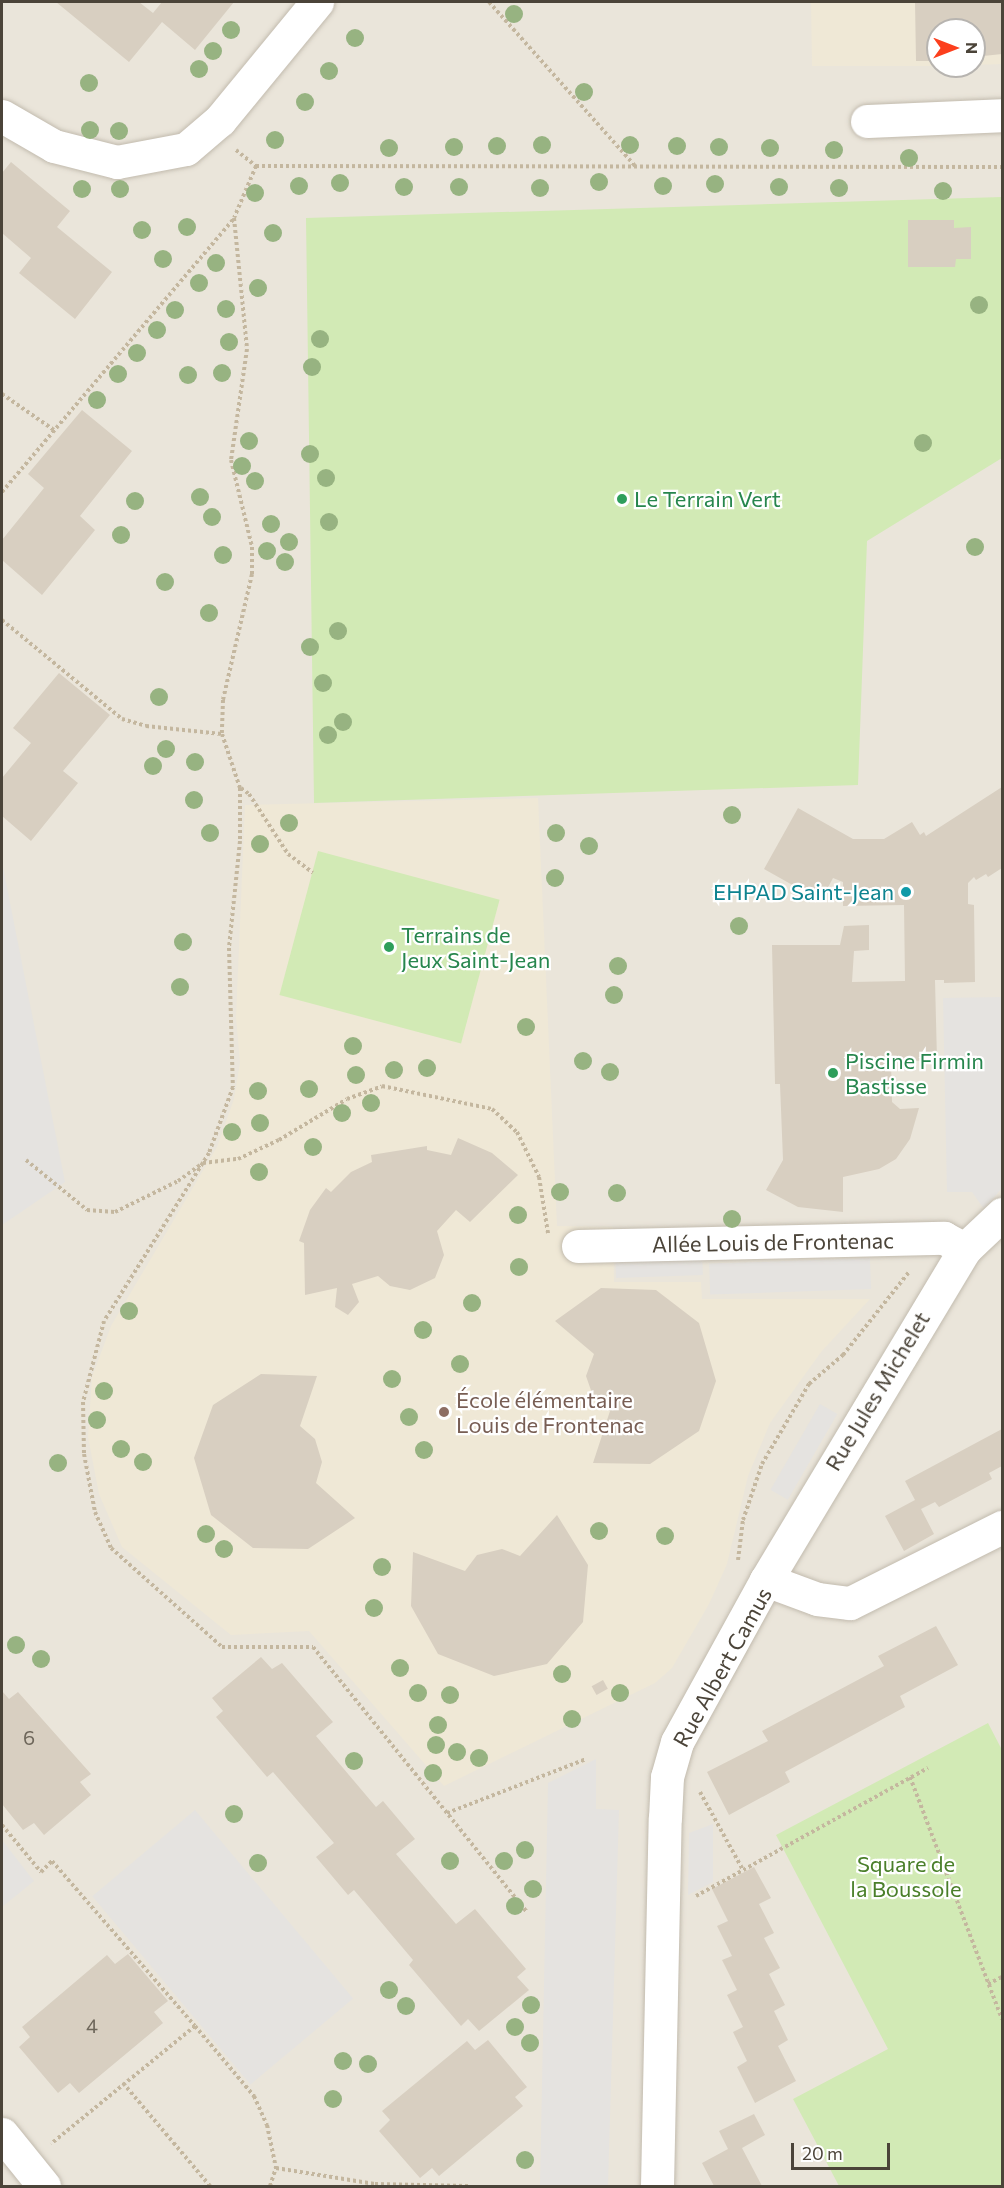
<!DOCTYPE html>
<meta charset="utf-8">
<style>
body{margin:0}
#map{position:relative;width:1004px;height:2188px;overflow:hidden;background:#f6f3ec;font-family:Commissioner,sans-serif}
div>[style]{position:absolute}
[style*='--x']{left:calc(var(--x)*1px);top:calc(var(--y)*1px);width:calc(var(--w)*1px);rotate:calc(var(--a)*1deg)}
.residential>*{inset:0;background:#eae5da}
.education>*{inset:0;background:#efe8d6}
.green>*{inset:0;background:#d2eab5;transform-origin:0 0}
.parking>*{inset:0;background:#e5e3e0;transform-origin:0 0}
.building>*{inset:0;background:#d8cfc1;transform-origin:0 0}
.path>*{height:4px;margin-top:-2px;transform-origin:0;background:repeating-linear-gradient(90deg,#c4b79f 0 3px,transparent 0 6px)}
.roads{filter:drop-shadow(0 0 2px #c2bbae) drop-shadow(0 0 2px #c2bbae)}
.minor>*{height:33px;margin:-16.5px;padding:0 16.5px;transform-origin:16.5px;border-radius:16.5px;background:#fff}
.trees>*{width:18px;height:18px;margin:-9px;border-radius:50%;background:#97b381}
.dots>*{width:16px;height:16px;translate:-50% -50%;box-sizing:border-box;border:3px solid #fff;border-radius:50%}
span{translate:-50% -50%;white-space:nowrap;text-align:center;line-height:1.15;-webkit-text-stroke:4.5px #fff;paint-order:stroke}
.number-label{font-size:20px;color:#6e675b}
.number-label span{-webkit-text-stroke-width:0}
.leisure-label{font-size:22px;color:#27864d}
.left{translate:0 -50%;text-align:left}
.culture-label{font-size:22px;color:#0d838f}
.right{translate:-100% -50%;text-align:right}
.street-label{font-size:22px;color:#4b4439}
.education-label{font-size:22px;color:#785e54}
.park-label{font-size:22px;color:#4a7f2a}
.frame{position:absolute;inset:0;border:3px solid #4b4439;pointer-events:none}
.north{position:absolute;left:926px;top:18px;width:60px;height:60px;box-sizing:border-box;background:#fff;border:2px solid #b7b4b0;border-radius:50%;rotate:90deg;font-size:16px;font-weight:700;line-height:24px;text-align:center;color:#4b4439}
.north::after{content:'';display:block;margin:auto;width:21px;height:27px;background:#fc3f1d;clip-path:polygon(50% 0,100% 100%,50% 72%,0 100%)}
.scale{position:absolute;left:791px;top:2143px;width:99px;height:27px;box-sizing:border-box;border:3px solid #4b4439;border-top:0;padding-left:8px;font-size:18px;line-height:21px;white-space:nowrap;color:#4b4439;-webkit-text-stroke:4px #fff;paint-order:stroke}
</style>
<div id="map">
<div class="residential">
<div style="clip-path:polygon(evenodd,2px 2px,1002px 2px,1002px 2186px,2px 2186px,2px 2px,938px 30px,974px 30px,974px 66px,938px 66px,938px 30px)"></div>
</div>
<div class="education">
<div style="clip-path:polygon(811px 2px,1002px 2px,1002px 64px,974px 65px,974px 30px,938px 30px,938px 66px,812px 66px)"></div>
<div style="clip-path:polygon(538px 798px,557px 1226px,613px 1227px,614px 1282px,701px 1282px,702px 1299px,870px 1299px,821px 1352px,770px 1423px,748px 1476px,727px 1564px,709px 1604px,672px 1668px,655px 1683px,444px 1786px,309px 1631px,231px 1635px,122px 1547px,99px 1494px,88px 1437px,92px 1377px,111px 1326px,217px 1147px,234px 1099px,240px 1063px,236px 1017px,245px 805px)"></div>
</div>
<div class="green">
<div style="clip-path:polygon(1002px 197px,1002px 458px,867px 541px,858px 785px,314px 803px,306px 218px)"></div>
<div style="left:318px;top:851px;width:188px;height:149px;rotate:15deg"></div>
<div style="clip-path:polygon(988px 1723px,1002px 1750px,1002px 2186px,839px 2186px,793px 2099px,888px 2049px,776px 1835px)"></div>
</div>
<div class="parking">
<div style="clip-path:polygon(2px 862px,65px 1182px,2px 1225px)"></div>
<div style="clip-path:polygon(1002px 997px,1002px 1188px,984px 1209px,972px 1192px,947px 1192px,943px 998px)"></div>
<div style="left:702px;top:1249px;width:26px;height:87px;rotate:88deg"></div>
<div style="left:870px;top:1258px;width:31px;height:161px;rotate:88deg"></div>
<div style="left:820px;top:1404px;width:20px;height:99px;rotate:30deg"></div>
<div style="clip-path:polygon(596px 1759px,596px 1809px,619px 1810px,608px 2186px,540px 2186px,548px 1783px)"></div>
<div style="left:195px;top:1810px;width:246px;height:134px;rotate:50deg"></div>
<div style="clip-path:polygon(713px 1824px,713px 1882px,688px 1895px,689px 1833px)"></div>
<div style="clip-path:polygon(2px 1840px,34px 1881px,2px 1907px)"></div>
</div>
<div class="building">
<div style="clip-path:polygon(56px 2px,139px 2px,153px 13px,162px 2px,234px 2px,195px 50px,162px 22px,129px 62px)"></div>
<div style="clip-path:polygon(915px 2px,1002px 2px,1002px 54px,974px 57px,974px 30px,938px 30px,938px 61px,916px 61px)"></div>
<div style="clip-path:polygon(11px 162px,70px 211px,57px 227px,112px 272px,75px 319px,19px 273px,31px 258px,2px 233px,2px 173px)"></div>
<div style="clip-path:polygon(908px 220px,954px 220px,954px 228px,971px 227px,971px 259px,956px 259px,955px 267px,908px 267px)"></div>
<div style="clip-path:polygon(82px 410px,132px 451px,80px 516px,95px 530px,42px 595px,2px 560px,2px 540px,44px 488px,28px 474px)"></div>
<div style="clip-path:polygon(59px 673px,110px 715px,63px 771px,78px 783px,31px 841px,2px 816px,2px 778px,31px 743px,13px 728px)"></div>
<div style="clip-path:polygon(1002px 787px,1002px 868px,988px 877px,986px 874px,976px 880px,974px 877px,968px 883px,968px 904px,974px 905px,975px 982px,944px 983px,944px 980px,935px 980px,937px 1060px,891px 1062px,892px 1102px,900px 1109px,919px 1108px,910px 1139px,896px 1159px,879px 1169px,843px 1177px,843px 1212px,798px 1207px,766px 1190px,783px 1160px,780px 1084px,775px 1084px,772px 945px,840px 945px,844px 926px,869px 925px,869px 950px,854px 951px,852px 982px,905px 981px,904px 905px,843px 906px,843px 882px,833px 878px,821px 901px,764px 869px,798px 808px,853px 839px,884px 839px,912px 822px,920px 835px,924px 832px,926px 836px)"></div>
<div style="clip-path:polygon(458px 1138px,492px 1153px,518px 1175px,470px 1222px,456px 1210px,437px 1231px,444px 1255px,435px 1278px,410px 1290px,390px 1286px,378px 1276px,352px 1284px,359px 1302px,348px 1315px,335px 1307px,337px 1288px,305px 1295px,304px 1243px,299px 1241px,310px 1210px,326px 1188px,331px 1192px,351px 1172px,372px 1162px,371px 1155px,427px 1146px,427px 1150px,451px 1155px)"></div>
<div style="clip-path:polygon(601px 1288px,656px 1290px,699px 1323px,716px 1381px,699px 1431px,650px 1464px,593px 1463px,610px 1411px,594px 1399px,586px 1376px,594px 1354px,555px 1321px)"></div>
<div style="clip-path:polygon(261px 1374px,317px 1376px,300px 1426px,315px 1439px,322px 1462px,316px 1483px,355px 1518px,308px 1549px,253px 1548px,211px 1515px,194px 1458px,213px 1405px)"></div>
<div style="clip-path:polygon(1002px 1429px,1002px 1466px,989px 1473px,992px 1479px,939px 1507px,935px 1502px,921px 1509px,934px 1534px,904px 1551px,885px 1516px,915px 1500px,905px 1481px)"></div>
<div style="clip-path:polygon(557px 1515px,588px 1565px,583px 1622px,547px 1664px,494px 1676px,438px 1654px,411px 1606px,413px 1552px,465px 1571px,477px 1555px,502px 1549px,520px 1556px)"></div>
<div style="clip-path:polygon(936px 1626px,958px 1665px,900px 1696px,905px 1707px,785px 1772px,790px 1782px,729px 1815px,707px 1772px,768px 1741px,762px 1731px,884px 1666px,878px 1656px)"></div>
<div style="clip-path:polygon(261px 1657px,272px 1669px,282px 1663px,333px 1722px,316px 1736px,376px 1807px,383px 1801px,415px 1839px,396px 1854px,456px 1924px,475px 1909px,526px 1969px,517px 1977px,529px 1990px,479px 2031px,468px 2019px,461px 2026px,409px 1965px,413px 1960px,354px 1890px,348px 1895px,316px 1857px,334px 1843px,273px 1772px,267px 1777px,216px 1717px,223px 1711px,212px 1698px)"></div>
<div style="left:603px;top:1680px;width:10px;height:13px;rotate:61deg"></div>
<div style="clip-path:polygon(2px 1691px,9px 1699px,18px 1692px,91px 1774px,80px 1782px,91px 1795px,44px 1835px,34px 1823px,23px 1830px,2px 1804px)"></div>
<div style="clip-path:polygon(754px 1867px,771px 1898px,759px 1904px,774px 1933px,764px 1938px,780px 1968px,769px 1974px,785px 2005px,774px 2011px,788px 2040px,778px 2046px,796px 2081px,755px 2103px,737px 2067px,747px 2061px,733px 2032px,743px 2027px,727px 1995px,737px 1990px,722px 1960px,732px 1956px,717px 1926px,728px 1921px,712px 1889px)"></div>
<div style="clip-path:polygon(128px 1954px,168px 2001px,154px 2012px,163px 2023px,79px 2093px,70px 2083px,58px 2093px,19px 2047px,30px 2037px,22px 2027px,107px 1955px,115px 1964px)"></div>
<div style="clip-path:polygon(488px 2040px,527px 2087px,515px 2097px,523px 2106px,439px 2176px,432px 2168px,420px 2178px,379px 2131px,390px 2120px,382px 2111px,467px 2041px,475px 2050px)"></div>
<div style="clip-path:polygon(754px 2114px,765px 2135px,742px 2148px,762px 2186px,714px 2186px,702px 2163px,728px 2149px,719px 2131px)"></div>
</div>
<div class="path">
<div style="--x:489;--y:2;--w:221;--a:48.3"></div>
<div style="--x:236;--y:150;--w:26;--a:39"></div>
<div style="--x:256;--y:166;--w:56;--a:112.9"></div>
<div style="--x:234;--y:218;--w:132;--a:84.3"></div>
<div style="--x:247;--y:349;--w:112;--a:98.2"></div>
<div style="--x:231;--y:460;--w:89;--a:76.4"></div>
<div style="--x:252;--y:547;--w:27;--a:90"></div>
<div style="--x:252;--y:574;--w:129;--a:103"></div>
<div style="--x:223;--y:700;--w:34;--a:92"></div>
<div style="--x:222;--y:734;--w:57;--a:71.6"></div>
<div style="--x:240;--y:788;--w:53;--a:90"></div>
<div style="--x:240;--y:841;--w:108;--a:95.9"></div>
<div style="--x:229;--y:948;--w:139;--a:88.4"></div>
<div style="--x:233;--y:1087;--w:70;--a:110"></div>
<div style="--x:209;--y:1153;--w:198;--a:122"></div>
<div style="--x:104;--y:1321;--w:84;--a:104.5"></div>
<div style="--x:83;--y:1402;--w:52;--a:88.9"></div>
<div style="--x:84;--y:1454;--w:59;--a:79.3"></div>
<div style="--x:95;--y:1512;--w:39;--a:66"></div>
<div style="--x:111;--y:1548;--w:149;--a:41.7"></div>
<div style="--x:222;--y:1647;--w:91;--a:0"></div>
<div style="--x:313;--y:1647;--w:341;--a:51.1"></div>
<div style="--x:256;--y:166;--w:746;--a:0.08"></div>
<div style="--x:2;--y:394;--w:63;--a:34.7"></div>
<div style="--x:2;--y:492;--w:359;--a:-49.7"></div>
<div style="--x:2;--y:620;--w:156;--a:39.5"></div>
<div style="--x:122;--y:719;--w:25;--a:16"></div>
<div style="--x:146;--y:726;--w:76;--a:6"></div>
<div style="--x:241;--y:788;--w:10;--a:37"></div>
<div style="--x:249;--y:794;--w:72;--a:57"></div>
<div style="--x:288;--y:854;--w:31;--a:37"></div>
<div style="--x:26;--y:1160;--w:79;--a:39.3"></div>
<div style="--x:87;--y:1210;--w:28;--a:4"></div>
<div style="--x:115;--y:1212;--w:70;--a:-26.2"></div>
<div style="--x:178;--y:1181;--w:31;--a:-36"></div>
<div style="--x:203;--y:1163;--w:35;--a:-7"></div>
<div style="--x:238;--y:1159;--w:45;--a:-24.9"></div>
<div style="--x:279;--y:1140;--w:79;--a:-31.1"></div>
<div style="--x:347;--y:1099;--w:37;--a:-20"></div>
<div style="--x:382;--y:1086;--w:112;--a:11.8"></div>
<div style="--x:492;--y:1109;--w:34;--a:43"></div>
<div style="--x:517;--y:1132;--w:50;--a:63.9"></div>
<div style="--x:539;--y:1177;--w:57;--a:80.9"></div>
<div style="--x:738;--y:1560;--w:40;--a:-82.9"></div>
<div style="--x:743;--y:1520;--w:59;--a:-71.3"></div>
<div style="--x:762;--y:1464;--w:93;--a:-59.6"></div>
<div style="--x:809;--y:1384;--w:45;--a:-40.5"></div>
<div style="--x:843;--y:1355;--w:106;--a:-51.5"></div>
<div style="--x:910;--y:1777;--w:259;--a:69.2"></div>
<div style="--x:700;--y:1792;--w:89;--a:61.1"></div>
<div style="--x:447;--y:1813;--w:149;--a:-21.2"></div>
<div style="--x:2;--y:1825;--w:61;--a:50.3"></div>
<div style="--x:41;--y:1872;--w:16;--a:-45"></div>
<div style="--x:52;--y:1861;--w:218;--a:49.1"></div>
<div style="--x:195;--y:2026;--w:186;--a:140.7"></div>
<div style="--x:696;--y:1896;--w:265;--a:-28.9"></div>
<div style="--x:988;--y:1984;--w:16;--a:-27"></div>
<div style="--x:195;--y:2026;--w:92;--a:49.9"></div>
<div style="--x:254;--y:2096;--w:32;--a:66"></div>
<div style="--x:267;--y:2125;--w:44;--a:78.2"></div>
<div style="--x:276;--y:2168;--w:100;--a:9.2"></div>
<div style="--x:375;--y:2184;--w:93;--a:1.2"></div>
<div style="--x:123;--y:2083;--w:135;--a:49.8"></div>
<div style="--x:270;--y:2186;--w:19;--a:-72"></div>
</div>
<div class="roads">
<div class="minor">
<div style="--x:2;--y:116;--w:60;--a:30"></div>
<div style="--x:54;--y:146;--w:65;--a:14.3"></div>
<div style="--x:117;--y:162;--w:70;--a:-10.7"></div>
<div style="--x:186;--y:149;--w:45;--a:-40.5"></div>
<div style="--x:220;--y:120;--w:153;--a:-50.6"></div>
<div style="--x:867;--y:121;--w:135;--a:-2.5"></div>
<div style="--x:578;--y:1246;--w:366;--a:-1.3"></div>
<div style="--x:944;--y:1238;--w:24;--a:28"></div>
<div style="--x:766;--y:1580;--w:386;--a:-59"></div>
<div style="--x:965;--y:1249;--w:51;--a:-43.4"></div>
<div style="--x:2;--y:2134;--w:67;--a:51.1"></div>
<div style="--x:657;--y:2186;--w:368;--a:-88.8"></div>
<div style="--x:665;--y:1818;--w:41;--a:-87.2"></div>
<div style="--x:667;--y:1777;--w:36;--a:-74"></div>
<div style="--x:677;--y:1742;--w:185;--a:-61.2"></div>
<div style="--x:766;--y:1580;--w:54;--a:20.4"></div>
<div style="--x:817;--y:1599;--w:33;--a:7"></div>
<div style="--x:850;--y:1603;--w:170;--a:-26.6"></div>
</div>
</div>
<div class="trees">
<div style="left:514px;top:14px"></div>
<div style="left:231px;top:30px"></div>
<div style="left:355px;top:38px"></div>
<div style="left:213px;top:51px"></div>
<div style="left:199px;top:69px"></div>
<div style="left:329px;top:71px"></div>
<div style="left:89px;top:83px"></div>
<div style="left:584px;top:92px"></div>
<div style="left:305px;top:102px"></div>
<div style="left:90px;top:130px"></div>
<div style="left:119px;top:131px"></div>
<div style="left:275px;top:140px"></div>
<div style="left:542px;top:145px"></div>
<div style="left:630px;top:145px"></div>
<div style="left:497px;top:146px"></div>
<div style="left:677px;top:146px"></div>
<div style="left:454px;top:147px"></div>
<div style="left:719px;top:147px"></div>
<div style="left:389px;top:148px"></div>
<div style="left:770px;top:148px"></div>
<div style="left:834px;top:150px"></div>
<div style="left:909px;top:158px"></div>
<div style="left:599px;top:182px"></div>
<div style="left:340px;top:183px"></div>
<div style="left:715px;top:184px"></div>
<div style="left:299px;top:186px"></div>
<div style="left:663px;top:186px"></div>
<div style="left:404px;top:187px"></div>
<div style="left:459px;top:187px"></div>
<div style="left:779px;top:187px"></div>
<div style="left:540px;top:188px"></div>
<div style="left:839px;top:188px"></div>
<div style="left:82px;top:189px"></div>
<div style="left:120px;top:189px"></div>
<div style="left:943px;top:191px"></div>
<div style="left:255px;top:193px"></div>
<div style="left:187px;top:227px"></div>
<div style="left:142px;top:230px"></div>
<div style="left:273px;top:233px"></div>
<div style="left:163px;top:259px"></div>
<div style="left:216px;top:263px"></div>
<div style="left:199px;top:283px"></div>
<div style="left:258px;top:288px"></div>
<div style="left:979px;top:305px"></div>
<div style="left:226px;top:309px"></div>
<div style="left:175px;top:310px"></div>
<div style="left:157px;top:330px"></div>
<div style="left:320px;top:339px"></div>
<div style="left:229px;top:342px"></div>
<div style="left:137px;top:353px"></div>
<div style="left:312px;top:367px"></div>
<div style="left:222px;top:373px"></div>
<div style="left:118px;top:374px"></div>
<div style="left:188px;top:375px"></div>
<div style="left:97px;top:400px"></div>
<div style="left:249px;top:441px"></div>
<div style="left:923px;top:443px"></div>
<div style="left:310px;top:454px"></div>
<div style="left:242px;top:466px"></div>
<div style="left:326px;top:478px"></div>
<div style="left:255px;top:481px"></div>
<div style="left:200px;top:497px"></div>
<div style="left:135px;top:501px"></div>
<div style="left:212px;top:517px"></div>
<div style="left:329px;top:522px"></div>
<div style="left:271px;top:524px"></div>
<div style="left:121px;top:535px"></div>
<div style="left:289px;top:542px"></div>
<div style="left:975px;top:547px"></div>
<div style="left:267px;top:551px"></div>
<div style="left:223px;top:555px"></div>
<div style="left:285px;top:562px"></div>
<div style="left:165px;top:582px"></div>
<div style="left:209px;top:613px"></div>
<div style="left:338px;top:631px"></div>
<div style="left:310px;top:647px"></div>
<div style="left:323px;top:683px"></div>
<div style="left:159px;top:697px"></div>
<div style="left:343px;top:722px"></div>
<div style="left:328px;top:735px"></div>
<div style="left:166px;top:749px"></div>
<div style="left:195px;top:762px"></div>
<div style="left:153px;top:766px"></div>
<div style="left:194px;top:800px"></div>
<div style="left:732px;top:815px"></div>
<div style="left:289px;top:823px"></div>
<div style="left:210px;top:833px"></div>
<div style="left:556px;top:833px"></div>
<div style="left:260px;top:844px"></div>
<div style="left:589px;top:846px"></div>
<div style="left:555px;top:878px"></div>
<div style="left:739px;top:926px"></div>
<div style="left:183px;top:942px"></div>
<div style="left:618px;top:966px"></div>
<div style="left:180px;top:987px"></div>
<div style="left:614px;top:995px"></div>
<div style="left:526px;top:1027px"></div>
<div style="left:353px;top:1046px"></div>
<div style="left:583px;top:1061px"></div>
<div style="left:427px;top:1068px"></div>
<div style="left:394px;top:1070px"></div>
<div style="left:610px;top:1072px"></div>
<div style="left:356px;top:1075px"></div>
<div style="left:309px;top:1089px"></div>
<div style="left:258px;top:1091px"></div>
<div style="left:371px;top:1103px"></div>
<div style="left:342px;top:1113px"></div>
<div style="left:260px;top:1123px"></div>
<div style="left:232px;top:1132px"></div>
<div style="left:313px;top:1147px"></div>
<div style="left:259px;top:1172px"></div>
<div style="left:560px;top:1192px"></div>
<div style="left:617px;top:1193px"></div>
<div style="left:518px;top:1215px"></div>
<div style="left:732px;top:1219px"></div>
<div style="left:519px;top:1267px"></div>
<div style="left:472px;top:1303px"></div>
<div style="left:129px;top:1311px"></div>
<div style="left:423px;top:1330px"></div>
<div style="left:460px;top:1364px"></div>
<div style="left:392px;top:1379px"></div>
<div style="left:104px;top:1391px"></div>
<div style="left:409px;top:1417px"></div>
<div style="left:97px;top:1420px"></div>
<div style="left:121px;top:1449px"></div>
<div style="left:424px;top:1450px"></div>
<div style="left:143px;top:1462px"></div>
<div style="left:58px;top:1463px"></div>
<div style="left:599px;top:1531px"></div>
<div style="left:206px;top:1534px"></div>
<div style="left:665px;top:1536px"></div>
<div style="left:224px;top:1549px"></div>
<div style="left:382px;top:1567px"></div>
<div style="left:374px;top:1608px"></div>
<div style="left:16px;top:1645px"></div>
<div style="left:41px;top:1659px"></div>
<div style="left:400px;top:1668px"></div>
<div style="left:562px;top:1674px"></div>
<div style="left:418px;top:1693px"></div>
<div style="left:620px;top:1693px"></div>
<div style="left:450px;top:1695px"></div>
<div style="left:572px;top:1719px"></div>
<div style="left:438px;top:1725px"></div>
<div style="left:436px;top:1745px"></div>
<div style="left:457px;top:1752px"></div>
<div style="left:479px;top:1758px"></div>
<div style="left:354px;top:1761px"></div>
<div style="left:433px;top:1773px"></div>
<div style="left:234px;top:1814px"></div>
<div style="left:525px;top:1850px"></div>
<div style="left:450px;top:1861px"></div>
<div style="left:504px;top:1861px"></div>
<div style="left:258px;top:1863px"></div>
<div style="left:533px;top:1889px"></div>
<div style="left:515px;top:1906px"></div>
<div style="left:389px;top:1990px"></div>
<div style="left:531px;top:2005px"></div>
<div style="left:406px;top:2006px"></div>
<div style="left:515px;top:2027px"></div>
<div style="left:530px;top:2043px"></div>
<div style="left:343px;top:2061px"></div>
<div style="left:368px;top:2064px"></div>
<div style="left:333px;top:2099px"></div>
<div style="left:525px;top:2160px"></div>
</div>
<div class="dots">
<div style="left:622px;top:499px;background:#2e9e5b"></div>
<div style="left:906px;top:892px;background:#0f9aa8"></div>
<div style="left:389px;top:947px;background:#2e9e5b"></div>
<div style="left:833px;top:1073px;background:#2e9e5b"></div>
<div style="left:444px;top:1412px;background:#8d6e63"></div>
</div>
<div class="number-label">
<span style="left:29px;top:1737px">6</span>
<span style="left:92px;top:2025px">4</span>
</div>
<div class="leisure-label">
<span class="left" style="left:634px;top:499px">Le Terrain Vert</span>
<span class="left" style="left:401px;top:947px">Terrains de<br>Jeux Saint-Jean</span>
<span class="left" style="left:845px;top:1073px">Piscine Firmin<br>Bastisse</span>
</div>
<div class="culture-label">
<span class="right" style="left:894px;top:892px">EHPAD Saint-Jean</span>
</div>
<div class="street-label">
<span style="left:773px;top:1242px;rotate:-1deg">Allée Louis de Frontenac</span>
<span style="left:877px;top:1391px;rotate:-59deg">Rue Jules Michelet</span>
<span style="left:722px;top:1667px;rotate:-61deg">Rue Albert Camus</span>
</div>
<div class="education-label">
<span class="left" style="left:456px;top:1412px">École élémentaire<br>Louis de Frontenac</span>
</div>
<div class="park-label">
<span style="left:906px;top:1876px">Square de<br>la Boussole</span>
</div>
<div class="frame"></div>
<div class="north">N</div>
<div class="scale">20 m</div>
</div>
